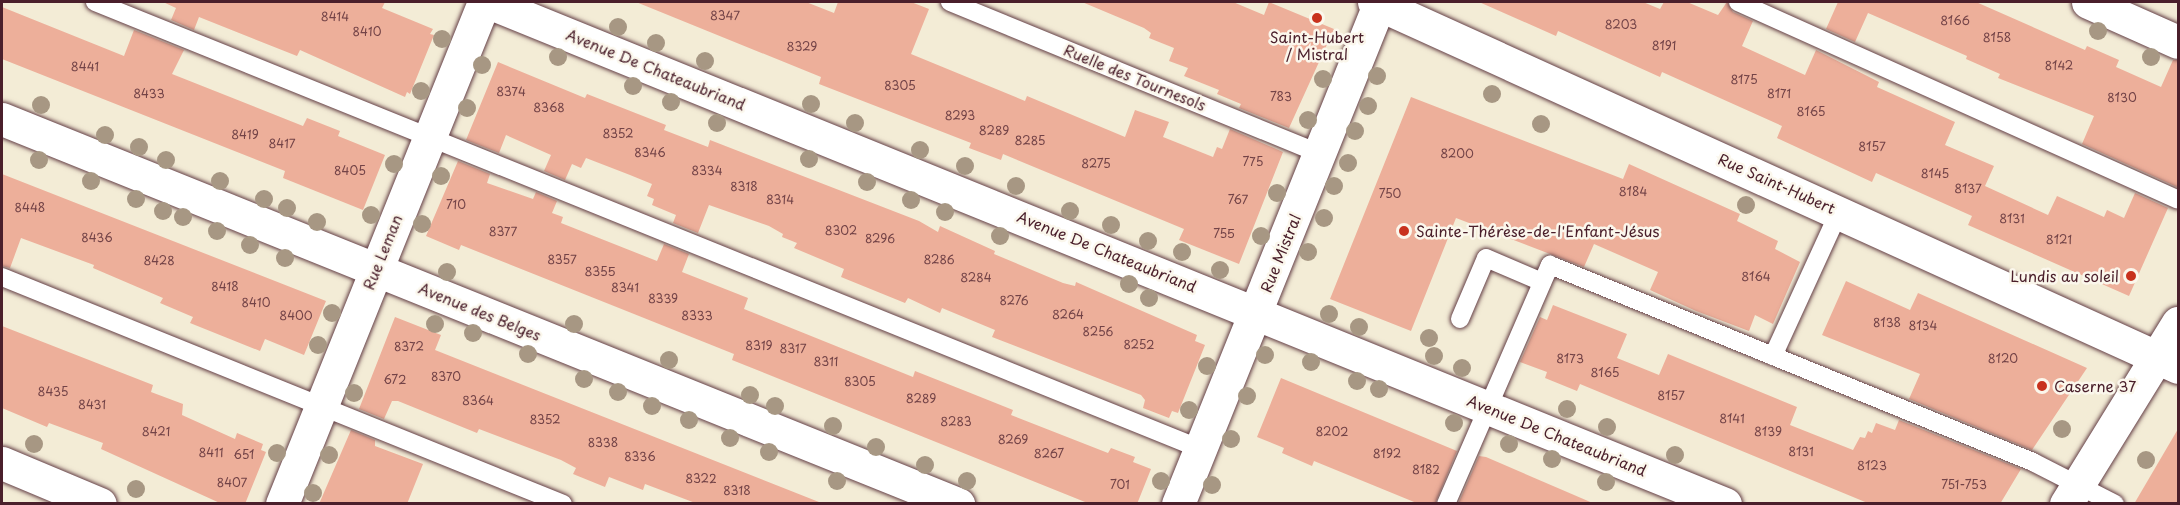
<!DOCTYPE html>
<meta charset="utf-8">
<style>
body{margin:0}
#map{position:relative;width:2180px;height:505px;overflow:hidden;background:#f3ecd6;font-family:"Playpen Sans",sans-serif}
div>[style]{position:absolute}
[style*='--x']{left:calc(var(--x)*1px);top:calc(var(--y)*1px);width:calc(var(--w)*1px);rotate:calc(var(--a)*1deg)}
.building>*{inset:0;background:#edaf9a}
.roads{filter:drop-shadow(0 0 2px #633e45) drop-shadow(0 0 2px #633e45)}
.service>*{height:18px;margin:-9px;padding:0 9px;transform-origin:9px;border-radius:9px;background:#fff}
.minor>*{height:33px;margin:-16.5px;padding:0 16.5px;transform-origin:16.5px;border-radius:16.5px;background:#fff}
.tertiary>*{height:33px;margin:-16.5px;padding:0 16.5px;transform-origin:16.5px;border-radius:16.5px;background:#fff}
.secondary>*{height:33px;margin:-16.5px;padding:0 16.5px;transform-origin:16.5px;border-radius:16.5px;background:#fff}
.trees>*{width:18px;height:18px;margin:-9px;border-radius:50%;background:#a79783}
.dots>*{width:16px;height:16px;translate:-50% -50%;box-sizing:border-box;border:3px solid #fbf7ec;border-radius:50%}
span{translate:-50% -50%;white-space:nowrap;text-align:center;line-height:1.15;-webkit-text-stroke:5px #fbf7ec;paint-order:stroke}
.number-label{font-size:12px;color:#734347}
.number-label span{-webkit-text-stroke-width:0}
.poi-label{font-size:15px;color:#4a1f2b}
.left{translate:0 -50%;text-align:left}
.right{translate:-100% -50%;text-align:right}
.street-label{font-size:15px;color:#4a1f2b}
.frame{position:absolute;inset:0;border:3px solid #4a1f2b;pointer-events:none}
</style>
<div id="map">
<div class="building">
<div style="clip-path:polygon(163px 2px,385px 2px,382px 8px,433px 29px,430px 34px,434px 35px,410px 94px,407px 92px,405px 97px,300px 50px,297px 56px,199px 17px,194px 30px,171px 20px,176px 8px)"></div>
<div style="clip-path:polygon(636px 2px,806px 2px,834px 13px,838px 2px,911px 2px,929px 9px,911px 54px,1025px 101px,1027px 96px,1125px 137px,1135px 110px,1169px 122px,1163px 137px,1213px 157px,1217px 147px,1222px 149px,1230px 129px,1283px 152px,1239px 264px,1179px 240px,1184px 229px,1003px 154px,1001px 160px,969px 148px,971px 143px,819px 84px,821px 77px)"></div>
<div style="clip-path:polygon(1082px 2px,1233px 2px,1264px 15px,1269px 2px,1334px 29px,1289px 128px,1239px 108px,1241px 104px,1217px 94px,1219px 90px,1184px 76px,1188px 68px,1169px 61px,1174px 48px,1149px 38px,1151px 33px,1144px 28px)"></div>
<div style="clip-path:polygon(1479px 2px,1643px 2px,1660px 9px,1664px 2px,1687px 2px,1718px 15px,1727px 2px,1733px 12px,1753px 21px,1742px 46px,1805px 75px,1816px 50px,1879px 82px,1877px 87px,1955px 122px,1945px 145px,1994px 166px,1985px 186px,2048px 215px,2057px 196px,2104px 217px,2107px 210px,2124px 218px,2135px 193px,2168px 208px,2129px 296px,1968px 225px,1972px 216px,1876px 173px,1872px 182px,1777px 138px,1782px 126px,1662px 72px,1660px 77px,1558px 31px,1556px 36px)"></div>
<div style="clip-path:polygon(1838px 2px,1976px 2px,2085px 50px,2087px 46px,2119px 60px,2116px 67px,2161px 87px,2173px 60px,2178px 60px,2177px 187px,2082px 144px,2094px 116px,1998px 78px,2000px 74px,1966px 59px,1967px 56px,1868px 13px,1855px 42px,1826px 29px)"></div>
<div style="clip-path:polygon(2px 7px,124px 56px,134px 30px,184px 50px,172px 74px,303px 126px,307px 118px,340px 131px,338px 136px,385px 155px,363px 210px,283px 178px,285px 171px,2px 59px)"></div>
<div style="clip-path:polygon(498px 62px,585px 98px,587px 94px,666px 125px,664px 130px,708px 147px,710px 140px,919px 221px,938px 232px,940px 226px,995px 251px,994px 254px,1063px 283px,1075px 286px,1076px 282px,1197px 335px,1195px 341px,1205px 345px,1178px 413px,1172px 411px,1169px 418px,1143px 408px,1145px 400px,1141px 395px,992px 337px,995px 330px,942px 308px,940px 313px,908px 298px,905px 303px,841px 277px,844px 269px,794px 248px,797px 243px,782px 237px,783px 234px,769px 226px,709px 205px,698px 233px,673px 223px,676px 215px,652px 205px,654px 199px,647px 196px,652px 184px,630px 175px,586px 158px,581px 168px,572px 164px,565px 180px,544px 171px,551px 155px,506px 135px,499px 153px,466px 140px)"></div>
<div style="clip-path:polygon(1411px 97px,1623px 179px,1629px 164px,1740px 214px,1737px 221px,1778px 241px,1775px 249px,1800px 262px,1773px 324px,1755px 315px,1749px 331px,1696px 311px,1650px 290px,1658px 272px,1594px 244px,1584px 267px,1456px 218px,1411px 331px,1330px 299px)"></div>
<div style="clip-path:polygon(458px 161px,490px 174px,487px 183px,533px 199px,536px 192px,557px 201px,552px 213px,563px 217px,561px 223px,657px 261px,664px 244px,689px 254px,682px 272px,748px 298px,744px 309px,913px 377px,915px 371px,968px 392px,1013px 410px,1011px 415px,1108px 453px,1111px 448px,1135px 457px,1133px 462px,1151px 469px,1137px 504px,1090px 504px,732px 360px,734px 354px,634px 314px,461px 245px,459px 250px,426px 236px)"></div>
<div style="clip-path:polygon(2px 174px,326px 301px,304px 355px,265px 339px,260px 351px,190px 323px,193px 317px,160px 303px,163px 298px,93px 268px,94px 265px,21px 238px,10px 268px,2px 266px)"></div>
<div style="clip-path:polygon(1846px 281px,1910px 310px,1918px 293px,2087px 368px,2032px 450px,1909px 399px,1920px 374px,1822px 335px)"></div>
<div style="clip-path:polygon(1553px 305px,1627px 334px,1617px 358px,1659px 375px,1668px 354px,1797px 407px,1790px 425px,1853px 450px,1860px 437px,1865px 438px,1868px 431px,1872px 433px,1876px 423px,1895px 430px,1899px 420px,2021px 469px,2000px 504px,1870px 504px,1580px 384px,1577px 391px,1545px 378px,1547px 372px,1520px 362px,1540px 317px,1547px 320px)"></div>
<div style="clip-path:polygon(395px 317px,441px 335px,435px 350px,824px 504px,698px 504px,645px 484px,643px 490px,609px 477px,605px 487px,573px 474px,576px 468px,561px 460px,479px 429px,477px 433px,398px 401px,392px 401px,384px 419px,359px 409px)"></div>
<div style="clip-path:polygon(2px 326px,153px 385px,151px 392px,183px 404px,182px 415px,235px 439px,237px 433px,263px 444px,261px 450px,266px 452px,245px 504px,222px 504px,101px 449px,103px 443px,49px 423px,47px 427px,2px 408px)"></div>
<div style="clip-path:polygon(1281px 378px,1457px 451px,1435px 504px,1419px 504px,1314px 461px,1312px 466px,1282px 453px,1284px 448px,1257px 437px)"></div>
<div style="clip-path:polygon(2178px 429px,2178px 504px,2134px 504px)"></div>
<div style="clip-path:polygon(351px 430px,375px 440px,375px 446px,423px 464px,407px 504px,319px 504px)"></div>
<div style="clip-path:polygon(1479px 456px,1486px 457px,1595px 504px,1458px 504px)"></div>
</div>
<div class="roads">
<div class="service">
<div style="--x:95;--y:2;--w:1193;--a:22.01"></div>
<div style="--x:950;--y:2;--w:399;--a:22.3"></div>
<div style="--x:1738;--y:2;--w:482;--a:24.2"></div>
<div style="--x:2;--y:277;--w:605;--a:22.03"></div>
<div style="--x:1460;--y:319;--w:66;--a:-66.9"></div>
<div style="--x:1486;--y:258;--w:61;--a:23.2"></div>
<div style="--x:1773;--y:356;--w:158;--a:-65.4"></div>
<div style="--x:1446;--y:504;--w:261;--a:-66.5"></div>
<div style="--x:1550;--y:265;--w:522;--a:22.19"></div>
<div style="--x:2033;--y:462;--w:92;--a:27.1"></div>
</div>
<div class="minor">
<div style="--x:488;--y:2;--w:1335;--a:22.09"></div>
<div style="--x:2088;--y:2;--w:98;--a:24"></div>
<div style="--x:2;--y:119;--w:1031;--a:21.94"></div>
<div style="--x:2;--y:463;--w:106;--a:22.7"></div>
<div style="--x:282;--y:504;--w:541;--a:-68.08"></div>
<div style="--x:1178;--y:504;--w:541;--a:-68.08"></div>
</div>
<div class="tertiary">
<div style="--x:1374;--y:2;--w:883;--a:24.42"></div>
</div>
<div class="secondary">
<div style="--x:2066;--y:504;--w:213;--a:-58.3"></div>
</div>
</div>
<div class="trees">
<div style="left:618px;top:27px"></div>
<div style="left:2098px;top:31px"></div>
<div style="left:442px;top:39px"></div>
<div style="left:656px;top:43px"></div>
<div style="left:558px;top:57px"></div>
<div style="left:2151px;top:57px"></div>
<div style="left:705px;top:61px"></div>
<div style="left:482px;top:65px"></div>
<div style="left:1377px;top:76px"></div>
<div style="left:1323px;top:79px"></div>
<div style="left:633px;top:86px"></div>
<div style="left:421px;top:91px"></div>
<div style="left:1492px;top:94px"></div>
<div style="left:671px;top:102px"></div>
<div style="left:811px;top:104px"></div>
<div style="left:41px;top:105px"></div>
<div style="left:1368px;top:106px"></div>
<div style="left:467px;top:108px"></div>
<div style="left:1308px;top:120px"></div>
<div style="left:717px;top:123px"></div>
<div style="left:855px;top:123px"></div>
<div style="left:1541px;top:124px"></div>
<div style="left:1355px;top:131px"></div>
<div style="left:105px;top:135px"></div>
<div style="left:139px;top:147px"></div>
<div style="left:920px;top:150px"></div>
<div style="left:809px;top:159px"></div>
<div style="left:39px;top:160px"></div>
<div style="left:166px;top:160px"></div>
<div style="left:1348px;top:163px"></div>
<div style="left:394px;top:164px"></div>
<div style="left:965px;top:166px"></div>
<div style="left:441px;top:176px"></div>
<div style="left:91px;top:181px"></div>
<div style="left:220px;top:181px"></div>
<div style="left:867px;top:182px"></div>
<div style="left:1016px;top:186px"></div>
<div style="left:1334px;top:186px"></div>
<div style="left:1277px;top:193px"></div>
<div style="left:136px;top:199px"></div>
<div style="left:264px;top:199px"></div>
<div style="left:911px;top:200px"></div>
<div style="left:1746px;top:205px"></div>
<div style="left:287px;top:208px"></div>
<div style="left:163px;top:211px"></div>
<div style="left:1070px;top:211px"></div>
<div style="left:945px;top:212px"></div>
<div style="left:371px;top:215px"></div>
<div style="left:183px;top:217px"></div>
<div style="left:1324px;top:218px"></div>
<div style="left:317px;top:222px"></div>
<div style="left:422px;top:224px"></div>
<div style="left:1111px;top:225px"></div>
<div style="left:217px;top:231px"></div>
<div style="left:1000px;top:236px"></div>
<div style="left:1261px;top:236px"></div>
<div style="left:1148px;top:241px"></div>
<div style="left:250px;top:245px"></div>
<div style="left:1182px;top:252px"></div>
<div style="left:1308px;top:252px"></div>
<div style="left:285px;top:258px"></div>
<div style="left:1220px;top:270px"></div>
<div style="left:447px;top:272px"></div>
<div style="left:1129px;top:284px"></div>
<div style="left:1149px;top:298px"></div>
<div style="left:332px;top:313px"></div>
<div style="left:1329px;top:314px"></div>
<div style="left:435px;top:324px"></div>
<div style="left:574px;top:324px"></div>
<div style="left:1359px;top:327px"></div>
<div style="left:473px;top:333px"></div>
<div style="left:1429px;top:338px"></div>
<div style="left:318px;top:345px"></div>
<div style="left:528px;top:354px"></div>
<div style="left:1265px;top:355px"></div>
<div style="left:1434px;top:356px"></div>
<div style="left:669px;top:360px"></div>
<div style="left:1311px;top:362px"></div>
<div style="left:1207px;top:366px"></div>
<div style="left:1462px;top:368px"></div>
<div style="left:584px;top:379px"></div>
<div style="left:1357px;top:381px"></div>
<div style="left:1379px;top:389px"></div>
<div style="left:618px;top:392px"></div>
<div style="left:354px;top:393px"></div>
<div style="left:750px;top:395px"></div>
<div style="left:1247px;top:396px"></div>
<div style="left:652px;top:406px"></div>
<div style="left:775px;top:406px"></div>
<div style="left:1567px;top:409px"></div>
<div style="left:1189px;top:410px"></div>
<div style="left:689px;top:420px"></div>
<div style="left:1454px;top:423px"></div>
<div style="left:833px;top:426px"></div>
<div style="left:1607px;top:427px"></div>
<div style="left:2062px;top:429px"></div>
<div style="left:730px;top:438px"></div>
<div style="left:1231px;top:439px"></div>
<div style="left:34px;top:444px"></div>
<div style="left:1509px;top:444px"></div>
<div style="left:876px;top:447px"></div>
<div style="left:769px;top:452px"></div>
<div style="left:277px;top:453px"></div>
<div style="left:329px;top:455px"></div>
<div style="left:1675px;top:455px"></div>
<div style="left:1552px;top:459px"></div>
<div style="left:2146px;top:460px"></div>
<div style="left:925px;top:465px"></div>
<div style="left:837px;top:481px"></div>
<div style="left:967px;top:481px"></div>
<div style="left:1161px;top:481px"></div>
<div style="left:1606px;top:482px"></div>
<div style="left:1212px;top:485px"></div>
<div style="left:136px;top:489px"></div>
<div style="left:313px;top:493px"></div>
</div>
<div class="dots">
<div style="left:1317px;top:18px;background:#c8321e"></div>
<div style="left:1404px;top:231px;background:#c8321e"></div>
<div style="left:2131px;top:276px;background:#c8321e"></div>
<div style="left:2042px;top:386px;background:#c8321e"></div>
</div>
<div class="number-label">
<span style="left:725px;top:16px">8347</span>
<span style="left:335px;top:17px">8414</span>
<span style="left:1955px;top:21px">8166</span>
<span style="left:1621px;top:25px">8203</span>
<span style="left:367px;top:32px">8410</span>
<span style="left:1997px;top:38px">8158</span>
<span style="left:1664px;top:46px">8191</span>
<span style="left:802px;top:47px">8329</span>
<span style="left:2059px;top:66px">8142</span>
<span style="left:85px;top:67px">8441</span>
<span style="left:1744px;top:80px">8175</span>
<span style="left:900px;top:86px">8305</span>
<span style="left:511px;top:92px">8374</span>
<span style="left:149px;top:94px">8433</span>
<span style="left:1779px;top:94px">8171</span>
<span style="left:1281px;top:97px">783</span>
<span style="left:2122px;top:98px">8130</span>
<span style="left:549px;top:108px">8368</span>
<span style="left:1811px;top:112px">8165</span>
<span style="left:960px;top:116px">8293</span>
<span style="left:994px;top:131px">8289</span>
<span style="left:618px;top:134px">8352</span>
<span style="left:245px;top:135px">8419</span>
<span style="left:1030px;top:141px">8285</span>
<span style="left:282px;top:144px">8417</span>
<span style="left:1872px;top:147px">8157</span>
<span style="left:650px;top:153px">8346</span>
<span style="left:1457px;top:154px">8200</span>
<span style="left:1253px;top:162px">775</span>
<span style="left:1096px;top:164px">8275</span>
<span style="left:350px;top:171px">8405</span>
<span style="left:707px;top:171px">8334</span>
<span style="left:1935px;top:174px">8145</span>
<span style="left:744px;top:187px">8318</span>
<span style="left:1968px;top:189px">8137</span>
<span style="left:1633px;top:192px">8184</span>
<span style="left:1390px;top:194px">750</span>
<span style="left:780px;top:200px">8314</span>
<span style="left:1238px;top:200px">767</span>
<span style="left:456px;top:205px">710</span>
<span style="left:30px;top:208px">8448</span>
<span style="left:2012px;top:219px">8131</span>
<span style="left:841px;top:231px">8302</span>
<span style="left:503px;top:232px">8377</span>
<span style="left:1224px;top:234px">755</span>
<span style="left:97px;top:238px">8436</span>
<span style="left:880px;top:239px">8296</span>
<span style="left:2059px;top:240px">8121</span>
<span style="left:562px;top:260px">8357</span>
<span style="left:939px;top:260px">8286</span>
<span style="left:159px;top:261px">8428</span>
<span style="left:600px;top:272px">8355</span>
<span style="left:1756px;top:277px">8164</span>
<span style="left:976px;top:278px">8284</span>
<span style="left:225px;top:287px">8418</span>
<span style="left:625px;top:288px">8341</span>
<span style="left:663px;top:299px">8339</span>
<span style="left:1014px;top:301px">8276</span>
<span style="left:256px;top:303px">8410</span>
<span style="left:1068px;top:315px">8264</span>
<span style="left:296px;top:316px">8400</span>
<span style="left:697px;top:316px">8333</span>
<span style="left:1887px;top:323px">8138</span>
<span style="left:1923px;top:326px">8134</span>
<span style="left:1098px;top:332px">8256</span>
<span style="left:1139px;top:345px">8252</span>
<span style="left:759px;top:346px">8319</span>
<span style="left:409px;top:347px">8372</span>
<span style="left:793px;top:349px">8317</span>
<span style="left:1570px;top:359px">8173</span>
<span style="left:2003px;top:359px">8120</span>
<span style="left:826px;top:362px">8311</span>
<span style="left:1605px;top:373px">8165</span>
<span style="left:446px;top:377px">8370</span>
<span style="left:395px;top:380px">672</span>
<span style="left:860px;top:382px">8305</span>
<span style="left:53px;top:392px">8435</span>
<span style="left:1671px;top:396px">8157</span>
<span style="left:921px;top:399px">8289</span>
<span style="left:478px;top:401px">8364</span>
<span style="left:92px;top:405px">8431</span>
<span style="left:1732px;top:419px">8141</span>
<span style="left:545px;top:420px">8352</span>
<span style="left:956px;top:422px">8283</span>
<span style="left:156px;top:432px">8421</span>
<span style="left:1332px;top:432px">8202</span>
<span style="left:1768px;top:432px">8139</span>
<span style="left:1013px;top:440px">8269</span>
<span style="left:603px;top:443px">8338</span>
<span style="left:1801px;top:452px">8131</span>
<span style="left:211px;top:453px">8411</span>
<span style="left:1049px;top:454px">8267</span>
<span style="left:1387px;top:454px">8192</span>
<span style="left:244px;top:455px">651</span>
<span style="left:640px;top:457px">8336</span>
<span style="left:1872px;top:466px">8123</span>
<span style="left:1426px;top:470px">8182</span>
<span style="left:701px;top:479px">8322</span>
<span style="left:232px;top:483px">8407</span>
<span style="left:1120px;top:485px">701</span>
<span style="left:1964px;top:485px">751-753</span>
<span style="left:737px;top:491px">8318</span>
</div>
<div class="poi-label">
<span style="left:1317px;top:45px">Saint-Hubert<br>/ Mistral</span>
<span class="left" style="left:1416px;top:231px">Sainte-Thérèse-de-l'Enfant-Jésus</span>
<span class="right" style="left:2119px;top:276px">Lundis au soleil</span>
<span class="left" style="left:2054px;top:386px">Caserne 37</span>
</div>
<div class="street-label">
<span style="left:656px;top:69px;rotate:22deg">Avenue De Chateaubriand</span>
<span style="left:1135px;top:77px;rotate:22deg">Ruelle des Tournesols</span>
<span style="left:1777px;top:183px;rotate:24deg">Rue Saint-Hubert</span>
<span style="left:1107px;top:251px;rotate:22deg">Avenue De Chateaubriand</span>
<span style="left:382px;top:252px;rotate:-68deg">Rue Leman</span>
<span style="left:1280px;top:253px;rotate:-68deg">Rue Mistral</span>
<span style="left:480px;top:311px;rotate:22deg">Avenue des Belges</span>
<span style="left:1557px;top:435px;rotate:22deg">Avenue De Chateaubriand</span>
</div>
<div class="frame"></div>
</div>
